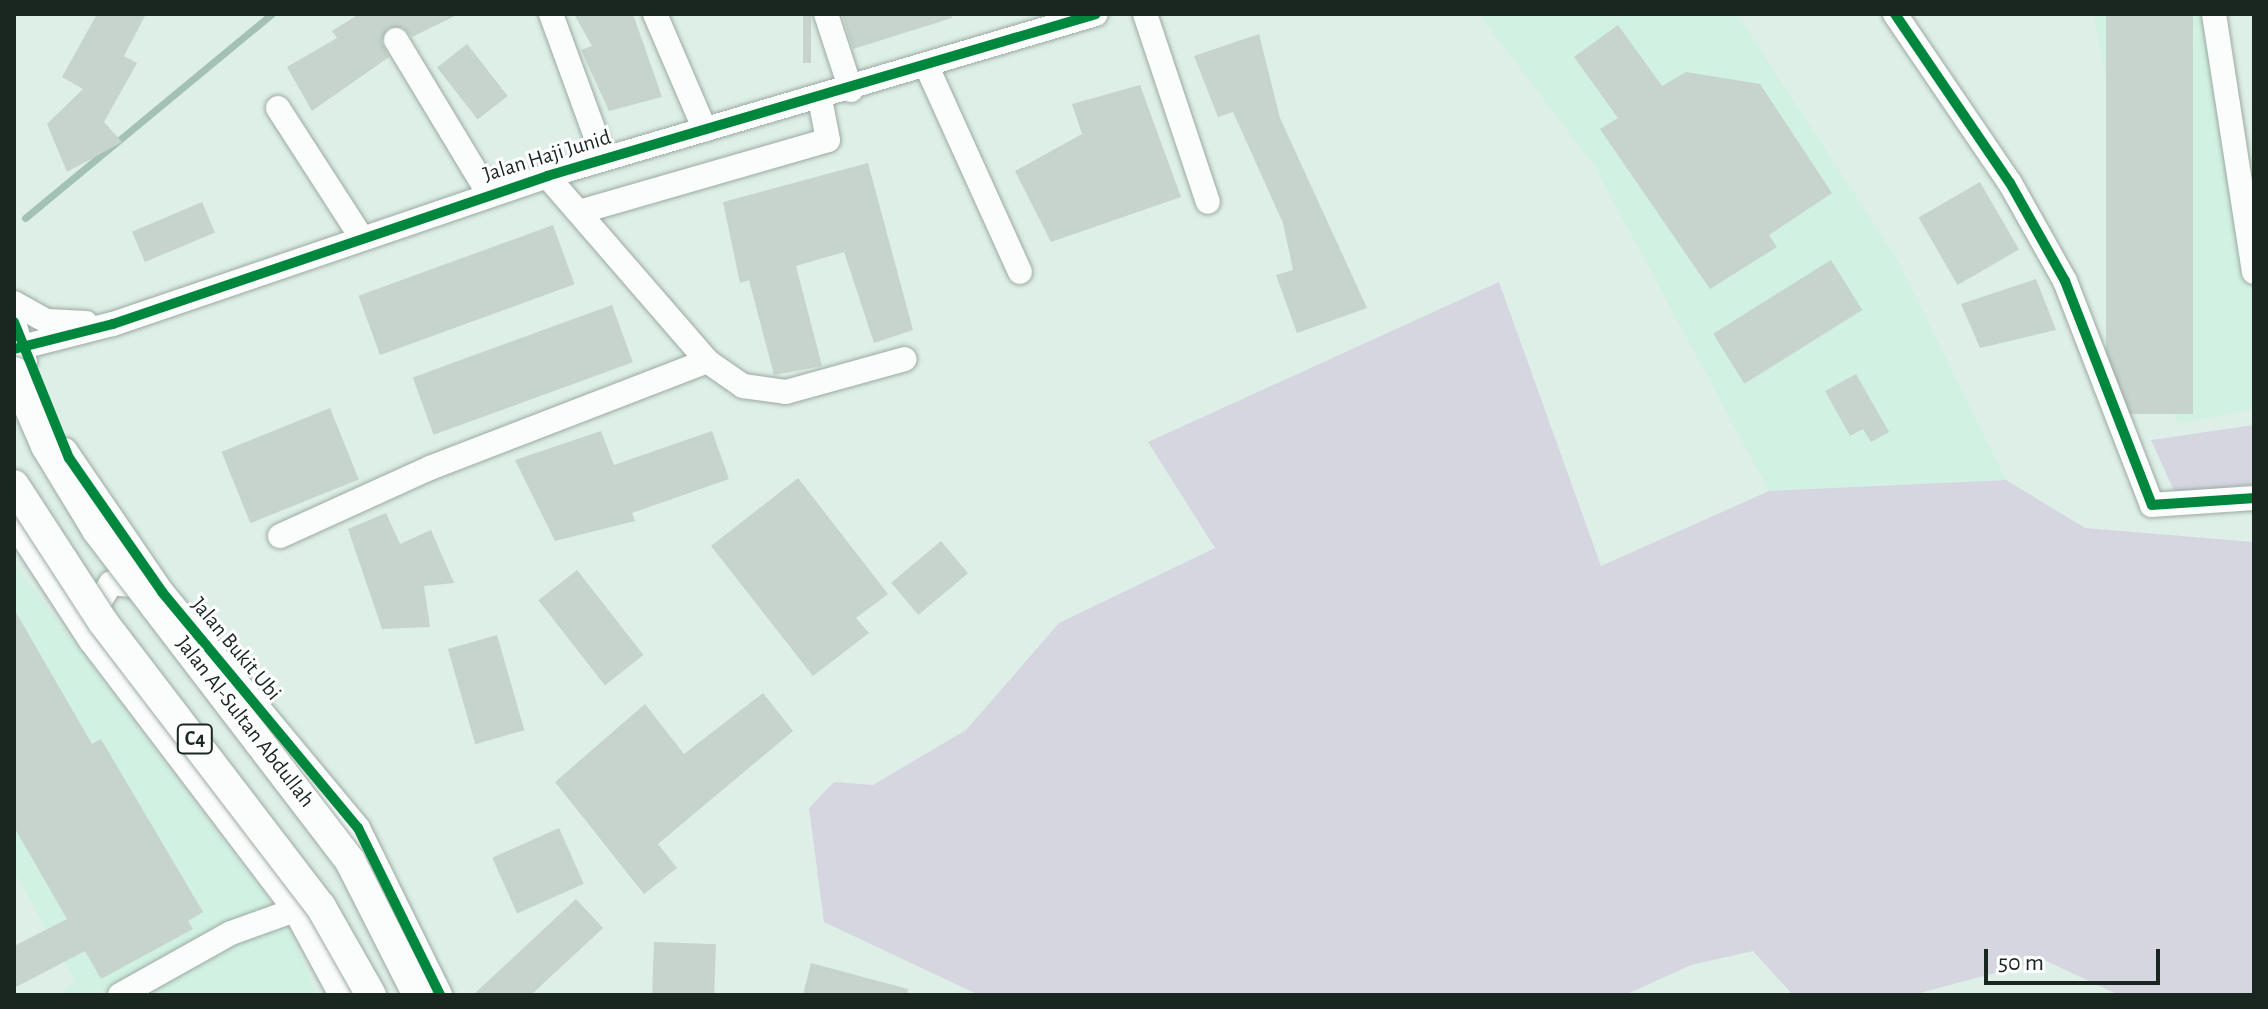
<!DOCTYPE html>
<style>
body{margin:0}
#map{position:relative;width:2268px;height:1009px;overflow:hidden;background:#ddefe6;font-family:"Alegreya Sans",sans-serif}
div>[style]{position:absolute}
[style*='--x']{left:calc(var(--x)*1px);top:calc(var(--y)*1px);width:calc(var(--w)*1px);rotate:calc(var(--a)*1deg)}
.built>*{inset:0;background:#d1f1e2}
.green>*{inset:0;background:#d6d6e1}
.stream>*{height:7px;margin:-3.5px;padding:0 3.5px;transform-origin:3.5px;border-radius:3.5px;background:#a4c2b4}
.building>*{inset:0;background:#c6d4cd;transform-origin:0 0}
.roads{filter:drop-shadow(0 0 2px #9ca9a2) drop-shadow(0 0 2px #9ca9a2)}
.minor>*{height:24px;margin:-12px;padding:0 12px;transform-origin:12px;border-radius:12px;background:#fafdfb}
.bridges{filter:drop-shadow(0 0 2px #9ca9a2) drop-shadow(0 0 2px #9ca9a2)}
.major-bridge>*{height:30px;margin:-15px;padding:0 15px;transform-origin:15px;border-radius:15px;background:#fafdfb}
.cycleway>*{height:10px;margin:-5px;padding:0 5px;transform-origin:5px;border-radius:5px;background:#00873e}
span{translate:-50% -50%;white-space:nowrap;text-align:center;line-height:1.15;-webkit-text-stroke:6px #fff;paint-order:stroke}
.shield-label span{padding:2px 6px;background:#fff;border:2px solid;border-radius:6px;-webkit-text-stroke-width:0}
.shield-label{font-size:20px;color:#1a2721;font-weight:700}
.street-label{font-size:22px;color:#1a2721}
.frame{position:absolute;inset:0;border:16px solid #1a2721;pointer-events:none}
.scale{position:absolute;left:1984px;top:949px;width:176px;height:36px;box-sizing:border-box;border:4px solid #1a2721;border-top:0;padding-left:10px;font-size:24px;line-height:28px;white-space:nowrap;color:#1a2721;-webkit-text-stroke:6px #fff;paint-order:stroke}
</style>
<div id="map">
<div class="built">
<div style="clip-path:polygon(1479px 14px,1737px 14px,1895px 256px,2006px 480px,1769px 491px,1595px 167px)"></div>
<div style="clip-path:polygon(2093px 14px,2200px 14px,2254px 276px,2254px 409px,2177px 424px)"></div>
<div style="clip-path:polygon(14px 563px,290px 928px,316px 995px,59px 995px,75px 981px,14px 871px)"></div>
</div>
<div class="green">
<div style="clip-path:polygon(1499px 282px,1601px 566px,1769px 491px,2006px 480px,2085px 528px,2254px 542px,2254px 995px,2119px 995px,2044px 960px,1912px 995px,1793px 995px,1753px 951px,1691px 965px,1625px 995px,979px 995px,824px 922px,809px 808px,834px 782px,873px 785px,966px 730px,1059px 623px,1215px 548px,1148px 442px)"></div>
<div style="clip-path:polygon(2254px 425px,2254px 484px,2175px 493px,2151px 440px)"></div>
</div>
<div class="stream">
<div style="--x:25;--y:218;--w:320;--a:-39.6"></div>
</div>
<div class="building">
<div style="clip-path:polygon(97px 14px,146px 14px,124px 56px,137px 63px,104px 122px,122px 142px,67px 172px,47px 124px,83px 89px,62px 77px)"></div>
<div style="clip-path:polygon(359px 14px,459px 14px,412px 37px,403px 27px,388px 28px,381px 41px,389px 57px,312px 111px,287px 67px,337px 38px,332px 31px)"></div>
<div style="clip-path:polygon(574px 14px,633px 14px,662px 97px,609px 111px,581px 50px,592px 46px)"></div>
<div style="left:803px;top:14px;width:8px;height:49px"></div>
<div style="clip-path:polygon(842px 14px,951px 14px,952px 18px,853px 49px)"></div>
<div style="left:2106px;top:14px;width:87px;height:400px"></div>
<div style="clip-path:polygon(1618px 25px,1662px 86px,1686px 72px,1760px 84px,1832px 193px,1769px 235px,1777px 247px,1710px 289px,1600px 129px,1618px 118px,1574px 57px)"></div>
<div style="clip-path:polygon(1259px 34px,1280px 118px,1367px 308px,1297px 333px,1276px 275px,1293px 270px,1283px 223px,1233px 112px,1218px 117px,1194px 56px)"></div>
<div style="left:467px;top:44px;width:66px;height:38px;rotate:52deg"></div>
<div style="clip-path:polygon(1140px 85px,1181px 197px,1051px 242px,1015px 171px,1082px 134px,1072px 104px)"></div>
<div style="clip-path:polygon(868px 163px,913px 330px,874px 343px,844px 252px,796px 266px,822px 366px,774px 375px,749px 280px,740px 283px,723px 202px)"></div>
<div style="left:1980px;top:182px;width:78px;height:71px;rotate:60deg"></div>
<div style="left:202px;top:202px;width:33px;height:76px;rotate:67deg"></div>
<div style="left:553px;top:225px;width:63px;height:207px;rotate:70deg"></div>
<div style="left:1831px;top:260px;width:59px;height:139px;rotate:58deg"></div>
<div style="clip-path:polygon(2036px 279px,2056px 330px,1980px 348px,1961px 304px)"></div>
<div style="left:612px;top:305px;width:61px;height:212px;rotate:70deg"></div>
<div style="clip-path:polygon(1856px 374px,1889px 432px,1871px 442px,1863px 429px,1850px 436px,1825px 391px)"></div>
<div style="left:330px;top:408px;width:77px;height:117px;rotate:68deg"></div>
<div style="clip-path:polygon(601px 431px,614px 465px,712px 431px,729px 479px,632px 513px,635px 521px,555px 541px,515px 460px)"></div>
<div style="clip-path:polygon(798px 478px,888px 594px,856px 618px,869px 633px,813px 676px,711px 546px)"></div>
<div style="clip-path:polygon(386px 513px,400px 544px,431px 530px,454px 583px,424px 586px,430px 627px,382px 629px,348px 529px)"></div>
<div style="left:941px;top:541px;width:42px;height:65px;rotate:50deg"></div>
<div style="left:577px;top:570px;width:108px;height:49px;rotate:52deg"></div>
<div style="clip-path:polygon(14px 609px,92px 744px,101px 739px,203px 912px,188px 921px,193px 929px,101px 979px,85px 951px,14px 988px,14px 946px,67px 919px,14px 827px)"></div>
<div style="left:497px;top:635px;width:99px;height:51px;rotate:74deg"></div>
<div style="clip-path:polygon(763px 693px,793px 731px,658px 844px,677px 868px,644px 894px,555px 782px,645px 704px,684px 754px)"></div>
<div style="left:559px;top:828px;width:61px;height:73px;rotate:66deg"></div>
<div style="clip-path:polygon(576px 899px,603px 928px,531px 995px,473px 995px)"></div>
<div style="left:654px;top:942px;width:62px;height:53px;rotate:2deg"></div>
<div style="clip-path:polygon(811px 963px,908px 989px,907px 995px,803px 995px)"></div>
</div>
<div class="roads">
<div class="minor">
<div style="--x:551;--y:14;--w:154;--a:69.9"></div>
<div style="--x:655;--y:14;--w:126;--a:66.7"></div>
<div style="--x:826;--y:14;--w:80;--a:71.8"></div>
<div style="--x:1145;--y:14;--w:198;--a:71.5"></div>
<div style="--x:1895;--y:14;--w:204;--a:55.8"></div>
<div style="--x:2010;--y:183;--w:112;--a:60.7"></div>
<div style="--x:2065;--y:281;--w:240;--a:68.8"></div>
<div style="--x:2152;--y:505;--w:102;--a:-3.9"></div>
<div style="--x:2214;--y:14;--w:261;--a:81.2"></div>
<div style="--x:396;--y:40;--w:180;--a:58.9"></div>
<div style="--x:927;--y:67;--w:225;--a:65.6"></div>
<div style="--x:278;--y:108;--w:151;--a:57.2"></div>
<div style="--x:547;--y:176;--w:245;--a:49.1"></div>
<div style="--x:707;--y:361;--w:44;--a:34.8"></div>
<div style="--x:743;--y:386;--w:43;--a:7.9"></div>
<div style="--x:786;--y:392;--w:123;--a:-15.5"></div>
<div style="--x:579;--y:212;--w:259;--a:-16.1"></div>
<div style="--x:828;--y:140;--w:42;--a:-101"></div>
<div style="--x:14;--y:303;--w:38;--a:29"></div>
<div style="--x:47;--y:321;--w:39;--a:3"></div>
<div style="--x:14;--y:322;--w:41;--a:74.6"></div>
<div style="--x:14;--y:349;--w:102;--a:-14.2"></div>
<div style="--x:113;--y:324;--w:459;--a:-18.8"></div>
<div style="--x:547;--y:176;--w:572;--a:-16.44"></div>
<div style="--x:65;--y:450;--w:172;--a:55.7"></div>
<div style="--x:162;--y:592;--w:307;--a:50.3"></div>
<div style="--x:358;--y:828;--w:186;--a:63.8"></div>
<div style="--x:14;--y:523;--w:141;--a:56.9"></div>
<div style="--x:91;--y:641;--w:338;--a:52.8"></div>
<div style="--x:295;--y:910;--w:97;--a:61.6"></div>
<div style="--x:280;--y:536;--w:165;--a:-24.4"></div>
<div style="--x:430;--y:468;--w:297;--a:-21.1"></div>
<div style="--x:89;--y:619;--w:42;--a:-58.6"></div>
<div style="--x:111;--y:583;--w:39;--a:6"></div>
<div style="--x:120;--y:995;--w:127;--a:-29.2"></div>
<div style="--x:231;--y:933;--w:68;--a:-19.8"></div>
</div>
</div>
<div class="bridges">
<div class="major-bridge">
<div style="--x:14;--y:372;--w:81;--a:66.6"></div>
<div style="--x:46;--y:446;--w:98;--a:58.7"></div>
<div style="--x:97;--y:530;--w:417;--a:52.6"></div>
<div style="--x:350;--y:861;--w:150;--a:63.1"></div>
<div style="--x:14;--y:485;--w:163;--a:57"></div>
<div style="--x:103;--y:622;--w:359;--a:52.6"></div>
<div style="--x:321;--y:907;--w:101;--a:60.4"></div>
</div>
</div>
<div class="cycleway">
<div style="--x:1895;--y:14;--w:204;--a:55.8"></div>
<div style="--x:2010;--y:183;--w:112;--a:60.7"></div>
<div style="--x:2065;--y:281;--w:240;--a:68.8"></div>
<div style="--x:2152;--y:505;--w:102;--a:-3.9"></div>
<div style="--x:14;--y:322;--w:147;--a:68"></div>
<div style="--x:69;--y:458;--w:163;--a:55.2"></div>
<div style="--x:162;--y:592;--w:307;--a:50.3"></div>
<div style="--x:358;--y:828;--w:186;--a:63.8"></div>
<div style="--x:14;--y:349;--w:102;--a:-14.2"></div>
<div style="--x:113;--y:324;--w:459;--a:-18.8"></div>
<div style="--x:547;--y:176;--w:572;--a:-16.44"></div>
</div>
<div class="shield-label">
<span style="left:195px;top:739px">C4</span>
</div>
<div class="street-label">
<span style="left:547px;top:156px;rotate:-17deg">Jalan Haji Junid</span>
<span style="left:236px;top:649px;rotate:50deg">Jalan Bukit Ubi</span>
<span style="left:245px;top:722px;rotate:52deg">Jalan Al-Sultan Abdullah</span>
</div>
<div class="frame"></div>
<div class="scale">50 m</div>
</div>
